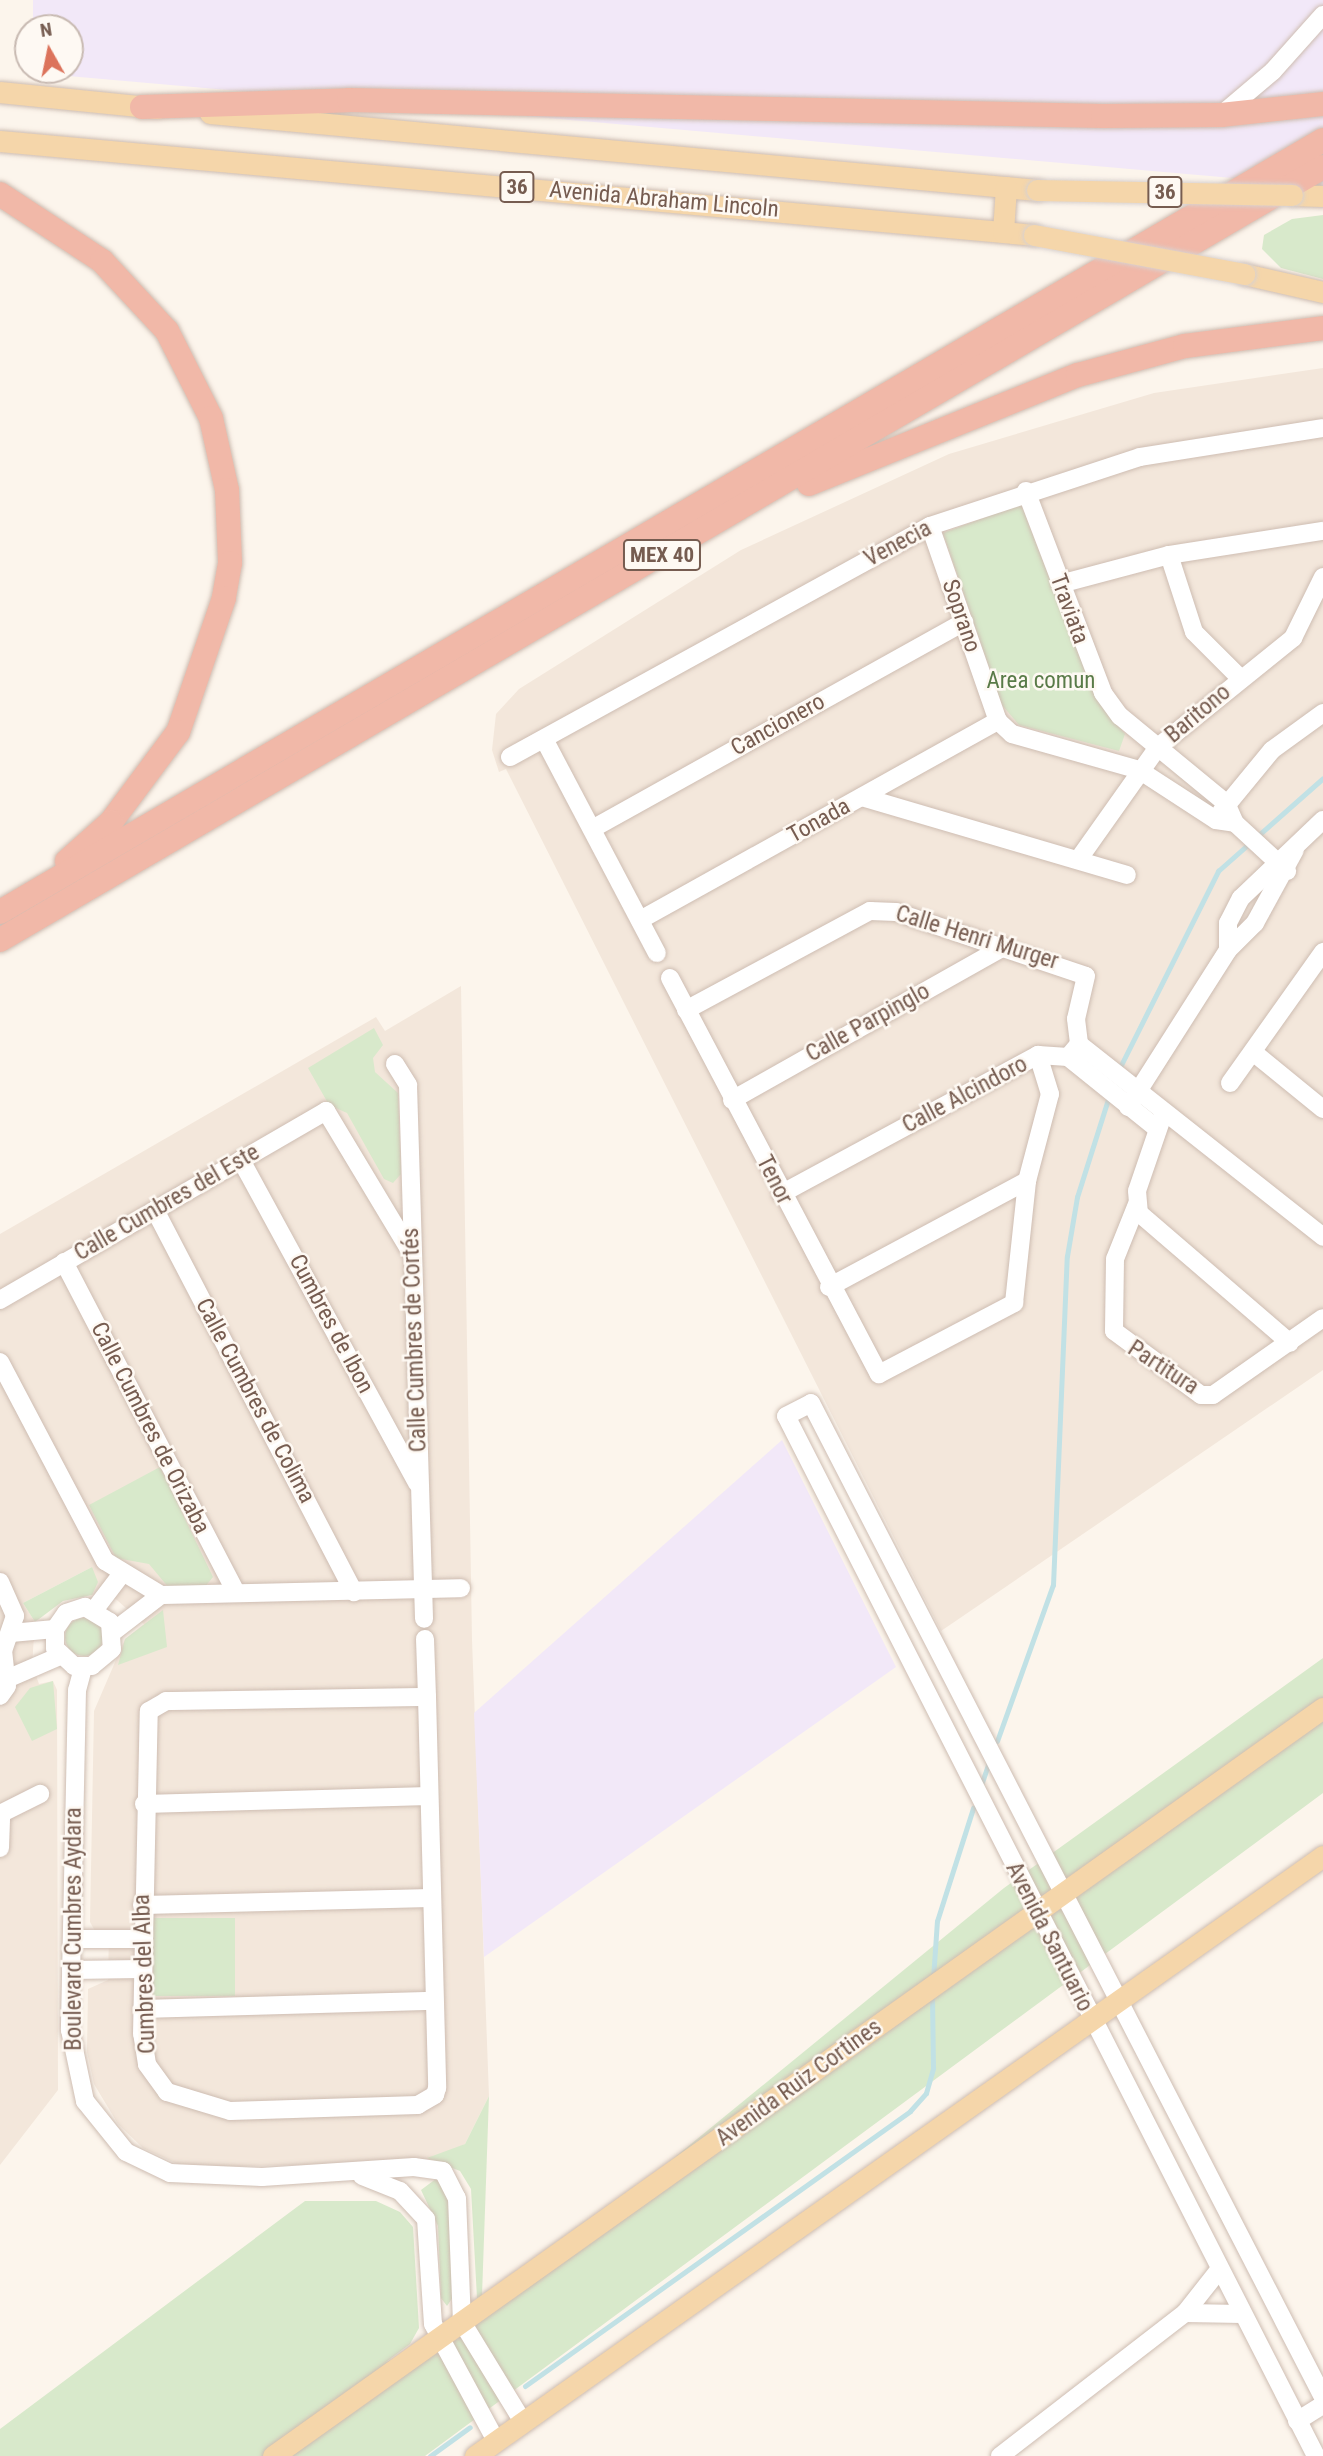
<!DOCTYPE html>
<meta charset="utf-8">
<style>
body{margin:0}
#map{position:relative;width:1323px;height:2456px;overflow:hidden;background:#fcf5ec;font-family:"Roboto Condensed",sans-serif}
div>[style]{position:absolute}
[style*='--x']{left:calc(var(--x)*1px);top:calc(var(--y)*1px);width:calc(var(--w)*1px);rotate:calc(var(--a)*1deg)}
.residential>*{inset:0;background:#f3e7db}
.education>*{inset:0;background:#f2e8f8}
.green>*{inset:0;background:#d8e9cb;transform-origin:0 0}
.round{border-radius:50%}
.stream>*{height:5px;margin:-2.5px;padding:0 2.5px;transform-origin:2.5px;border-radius:2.5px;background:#c1e1e5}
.roads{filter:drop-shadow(0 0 2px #cebdb2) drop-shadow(0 0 2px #cebdb2)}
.minor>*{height:18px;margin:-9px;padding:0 9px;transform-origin:9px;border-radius:9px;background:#fff}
.major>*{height:21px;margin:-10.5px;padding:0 10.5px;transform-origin:10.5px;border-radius:10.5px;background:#f5d6aa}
.highway>*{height:24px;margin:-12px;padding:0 12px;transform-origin:12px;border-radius:12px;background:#f1b8a8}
.bridges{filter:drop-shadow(0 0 2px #d9d1ce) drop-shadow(0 0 2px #d9d1ce)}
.major-bridge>*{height:21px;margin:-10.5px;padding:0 10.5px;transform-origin:10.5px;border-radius:10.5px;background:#f5d6aa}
span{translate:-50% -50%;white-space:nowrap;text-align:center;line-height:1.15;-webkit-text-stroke:5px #fef9f3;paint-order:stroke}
.shield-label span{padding:2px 5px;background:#fef9f3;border:2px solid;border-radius:5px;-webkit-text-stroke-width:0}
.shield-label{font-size:21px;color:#765c50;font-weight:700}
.street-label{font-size:23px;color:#765c50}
.park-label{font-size:23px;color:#597b48}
.north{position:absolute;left:14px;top:14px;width:70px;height:70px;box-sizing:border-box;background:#fef9f3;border:2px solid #c8bab2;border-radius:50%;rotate:351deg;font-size:19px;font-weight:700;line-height:28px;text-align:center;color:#765c50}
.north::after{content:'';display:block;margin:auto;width:24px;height:32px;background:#dc735b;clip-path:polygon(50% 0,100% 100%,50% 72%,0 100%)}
</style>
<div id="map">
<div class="residential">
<div style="clip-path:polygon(1323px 368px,1323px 1370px,941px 1631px,506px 769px,499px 772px,492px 750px,496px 714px,519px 689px,741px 550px,949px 454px,1154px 393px)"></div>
<div style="clip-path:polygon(461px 986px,472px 1640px,489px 2096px,465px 2144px,427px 2163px,184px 2167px,143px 2148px,118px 2124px,94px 2084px,87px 2052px,88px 1989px,108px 1980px,109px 1932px,95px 1931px,90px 1922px,94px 1711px,125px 1639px,144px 1624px,109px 1593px,92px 1595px,92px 1567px,23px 1603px,35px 1622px,32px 1665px,39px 1684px,53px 1681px,57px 1690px,58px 2090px,0 2165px,0 1234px,376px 1017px,385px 1031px)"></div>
</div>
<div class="education">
<div style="clip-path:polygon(33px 0,1323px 0,1323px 186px,34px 73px,70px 70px,70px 28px,33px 28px)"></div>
<div style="clip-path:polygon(782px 1440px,896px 1667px,484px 1957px,474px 1713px)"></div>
</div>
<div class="green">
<div style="clip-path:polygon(1323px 215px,1323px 279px,1281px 268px,1262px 249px,1264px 235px,1292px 219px)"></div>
<div style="clip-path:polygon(1021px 504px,1094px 694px,1125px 734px,1119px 751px,1019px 725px,1002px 705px,943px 533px)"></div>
<div style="clip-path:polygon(374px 1028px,383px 1045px,373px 1058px,375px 1072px,398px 1093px,401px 1174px,393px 1183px,384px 1179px,347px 1113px,329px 1105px,308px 1068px)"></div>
<div style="clip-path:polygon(160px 1467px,213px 1577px,205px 1587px,169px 1588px,149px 1564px,116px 1558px,89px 1505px)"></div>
<div style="clip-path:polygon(92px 1567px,98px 1582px,92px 1595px,63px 1601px,35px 1622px,23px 1603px)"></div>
<div style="clip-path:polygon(163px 1610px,167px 1647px,118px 1665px,125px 1639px)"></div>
<div class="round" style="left:65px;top:1618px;width:38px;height:38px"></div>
<div style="clip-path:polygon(1323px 1658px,1323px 1793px,425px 2456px,0 2456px,0 2429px,305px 2201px,376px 2201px,400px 2212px,413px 2227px,419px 2328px,410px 2344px,386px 2362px,454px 2338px,1004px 1888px)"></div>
<div style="clip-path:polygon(53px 1681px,57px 1729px,32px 1741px,15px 1707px,30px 1688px)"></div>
<div style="left:153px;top:1918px;width:82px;height:78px"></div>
<div style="clip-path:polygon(489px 2096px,482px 2296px,477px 2298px,471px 2189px,460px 2171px,427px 2158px,465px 2144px)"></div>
<div style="clip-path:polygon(437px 2178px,449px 2187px,453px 2297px,447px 2306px,441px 2298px,438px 2226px,421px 2190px)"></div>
</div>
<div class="stream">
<div style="--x:1118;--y:1071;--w:224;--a:-63.4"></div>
<div style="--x:1218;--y:871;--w:140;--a:-41.5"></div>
<div style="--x:997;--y:1741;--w:166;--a:-70.3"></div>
<div style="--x:1053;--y:1585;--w:329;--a:-87.6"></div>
<div style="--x:1067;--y:1256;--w:60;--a:-80.4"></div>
<div style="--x:1077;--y:1197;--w:109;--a:-72.4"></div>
<div style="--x:980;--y:1788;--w:28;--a:-71"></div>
<div style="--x:933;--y:1979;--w:58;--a:-86.1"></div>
<div style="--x:937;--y:1921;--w:119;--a:-72.3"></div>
<div style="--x:525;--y:2386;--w:473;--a:-35.5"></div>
<div style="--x:910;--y:2111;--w:24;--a:-48"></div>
<div style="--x:926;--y:2093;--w:26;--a:-74"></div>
<div style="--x:933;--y:2068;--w:76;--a:-90.8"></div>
<div style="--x:430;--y:2456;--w:49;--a:-35.9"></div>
</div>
<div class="roads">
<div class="minor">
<div style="--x:1221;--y:115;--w:68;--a:-40.2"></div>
<div style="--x:1273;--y:71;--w:75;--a:-48.2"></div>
<div style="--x:1026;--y:491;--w:216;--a:69.1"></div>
<div style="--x:1103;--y:693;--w:29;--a:54"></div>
<div style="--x:1120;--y:716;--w:137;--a:39.4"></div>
<div style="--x:1226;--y:803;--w:22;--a:66"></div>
<div style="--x:1235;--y:823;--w:71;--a:42.7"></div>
<div style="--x:930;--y:526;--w:207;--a:70.8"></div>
<div style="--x:998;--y:721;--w:19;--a:43"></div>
<div style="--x:1012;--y:734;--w:132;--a:15.8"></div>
<div style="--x:1139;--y:770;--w:92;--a:33"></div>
<div style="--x:1216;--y:820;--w:19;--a:9"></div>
<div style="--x:1169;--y:555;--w:81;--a:72"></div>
<div style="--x:1194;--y:632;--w:66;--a:45"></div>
<div style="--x:1060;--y:584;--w:113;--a:-14.9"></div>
<div style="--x:1169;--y:555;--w:156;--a:-8.9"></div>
<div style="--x:544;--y:739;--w:242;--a:62.2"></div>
<div style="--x:510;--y:757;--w:479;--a:-28.8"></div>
<div style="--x:930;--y:526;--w:221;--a:-18.2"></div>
<div style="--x:1140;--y:457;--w:185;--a:-9"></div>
<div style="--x:862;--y:797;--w:276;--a:16.4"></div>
<div style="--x:1221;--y:812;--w:80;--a:-50.6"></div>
<div style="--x:1272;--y:750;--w:63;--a:-36"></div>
<div style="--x:592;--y:829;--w:426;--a:-29.1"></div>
<div style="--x:1078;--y:860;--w:138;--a:-54.7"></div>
<div style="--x:1158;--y:747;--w:174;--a:-38.9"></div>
<div style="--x:1293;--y:638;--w:68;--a:-63.8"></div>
<div style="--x:640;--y:920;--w:410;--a:-29.1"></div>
<div style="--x:1228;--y:950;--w:27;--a:-90"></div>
<div style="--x:1228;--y:923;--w:28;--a:-63"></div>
<div style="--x:1241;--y:898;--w:113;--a:-43.6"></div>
<div style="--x:670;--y:978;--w:448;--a:62.2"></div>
<div style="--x:879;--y:1374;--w:153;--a:-27.7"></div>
<div style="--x:1014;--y:1303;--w:123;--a:-83.9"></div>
<div style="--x:1027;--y:1181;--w:90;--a:-75.2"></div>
<div style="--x:1050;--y:1094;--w:41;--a:-107.1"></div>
<div style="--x:686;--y:1010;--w:209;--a:-28.3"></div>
<div style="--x:870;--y:911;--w:26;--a:2"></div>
<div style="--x:896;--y:912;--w:200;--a:18.6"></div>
<div style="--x:1086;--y:976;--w:44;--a:103.1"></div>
<div style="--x:1076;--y:1019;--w:25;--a:83"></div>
<div style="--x:1079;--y:1044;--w:17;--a:130"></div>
<div style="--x:1068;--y:1057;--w:30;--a:-176"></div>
<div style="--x:1038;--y:1055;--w:292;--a:151.6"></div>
<div style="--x:1079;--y:1044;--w:311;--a:38.3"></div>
<div style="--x:1253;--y:1052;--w:90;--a:39.2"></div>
<div style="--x:1068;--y:1057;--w:112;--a:38.8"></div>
<div style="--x:395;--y:1064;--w:25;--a:58"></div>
<div style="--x:408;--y:1085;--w:534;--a:88.28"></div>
<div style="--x:1230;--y:1083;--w:161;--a:-54.6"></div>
<div style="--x:732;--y:1100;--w:312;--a:-29.4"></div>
<div style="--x:1128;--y:1107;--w:186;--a:-57.5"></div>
<div style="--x:1228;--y:950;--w:38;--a:-45"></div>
<div style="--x:1255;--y:923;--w:83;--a:-61.3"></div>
<div style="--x:1163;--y:1115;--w:80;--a:108.9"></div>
<div style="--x:1137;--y:1191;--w:22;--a:85"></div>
<div style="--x:1139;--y:1213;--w:199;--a:40.7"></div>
<div style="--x:241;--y:1160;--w:368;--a:61.4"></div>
<div style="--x:1137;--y:1204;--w:59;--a:111.8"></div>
<div style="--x:1115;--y:1259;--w:72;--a:90.8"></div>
<div style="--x:1114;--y:1331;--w:108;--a:36.3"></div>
<div style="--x:1201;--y:1395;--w:12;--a:0"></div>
<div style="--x:1213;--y:1395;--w:134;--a:-35"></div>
<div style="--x:155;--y:1210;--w:431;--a:62.5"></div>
<div style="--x:64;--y:1262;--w:373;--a:62.5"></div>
<div style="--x:829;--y:1287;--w:225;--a:-28.2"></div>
<div style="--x:0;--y:1300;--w:377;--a:-30.1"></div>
<div style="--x:326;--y:1111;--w:163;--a:59"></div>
<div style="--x:0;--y:1362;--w:225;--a:62.2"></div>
<div style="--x:105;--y:1561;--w:66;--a:31.3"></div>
<div style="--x:0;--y:1582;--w:37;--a:66"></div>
<div style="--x:15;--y:1616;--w:36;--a:109"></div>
<div style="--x:3;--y:1650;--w:36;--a:84"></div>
<div style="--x:7;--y:1686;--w:12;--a:125"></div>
<div style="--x:161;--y:1595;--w:300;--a:-1.3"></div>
<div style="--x:95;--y:1609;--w:43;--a:-52.6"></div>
<div style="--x:114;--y:1631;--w:59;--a:-37.5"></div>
<div style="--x:11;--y:1633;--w:44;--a:-5.2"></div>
<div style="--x:55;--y:1629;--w:19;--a:-55"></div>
<div style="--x:66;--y:1613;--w:20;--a:-18"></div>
<div style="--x:85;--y:1607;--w:29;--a:31"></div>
<div style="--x:110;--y:1622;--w:27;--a:86"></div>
<div style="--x:112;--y:1649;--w:26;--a:140"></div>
<div style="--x:92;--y:1666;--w:18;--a:180"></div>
<div style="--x:74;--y:1666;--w:26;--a:-137"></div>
<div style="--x:55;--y:1648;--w:19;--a:-90"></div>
<div style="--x:425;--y:1639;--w:58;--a:88"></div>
<div style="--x:427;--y:1697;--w:391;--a:88.5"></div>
<div style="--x:437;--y:2088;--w:7;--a:106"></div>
<div style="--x:435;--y:2095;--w:20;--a:150"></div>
<div style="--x:418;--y:2105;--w:188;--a:178.2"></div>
<div style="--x:230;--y:2111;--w:66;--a:-163.2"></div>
<div style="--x:167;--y:2092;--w:34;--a:-126"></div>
<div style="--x:147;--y:2064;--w:30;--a:-99"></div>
<div style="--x:142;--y:2034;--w:323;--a:-88.8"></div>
<div style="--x:149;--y:1711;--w:20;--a:-30"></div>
<div style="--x:166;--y:1701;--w:261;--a:-0.9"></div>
<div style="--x:83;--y:1668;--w:23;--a:105"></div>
<div style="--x:77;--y:1690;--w:340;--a:91.2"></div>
<div style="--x:70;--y:2030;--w:73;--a:78.1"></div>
<div style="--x:85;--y:2101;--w:65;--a:51.2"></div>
<div style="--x:126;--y:2152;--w:49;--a:25.5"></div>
<div style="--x:170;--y:2173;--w:92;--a:2.5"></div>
<div style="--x:262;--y:2177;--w:152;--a:-3.8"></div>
<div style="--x:414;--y:2167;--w:29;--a:8"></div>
<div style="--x:443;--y:2171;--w:30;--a:63"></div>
<div style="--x:457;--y:2198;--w:124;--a:87.7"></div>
<div style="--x:462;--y:2322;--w:117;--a:58.6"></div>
<div style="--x:7;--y:1679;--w:58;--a:-23.5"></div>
<div style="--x:144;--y:1804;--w:285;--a:-1.6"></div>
<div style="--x:0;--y:1814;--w:45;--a:-26.6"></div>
<div style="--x:0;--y:1848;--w:34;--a:-88"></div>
<div style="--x:142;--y:1905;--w:290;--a:-1.4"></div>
<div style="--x:72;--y:1939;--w:69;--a:0"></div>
<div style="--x:71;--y:1970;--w:70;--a:-0.8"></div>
<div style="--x:142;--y:2009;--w:292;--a:-1.6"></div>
<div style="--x:362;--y:2176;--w:41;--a:21.5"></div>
<div style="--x:400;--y:2191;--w:38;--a:47"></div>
<div style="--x:426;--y:2219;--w:105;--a:86.2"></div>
<div style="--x:433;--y:2324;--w:133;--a:61.7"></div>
<div style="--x:1185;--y:2313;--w:57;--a:1"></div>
<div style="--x:1297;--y:2421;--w:31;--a:-32"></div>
<div style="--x:1000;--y:2456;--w:234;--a:-37.7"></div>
<div style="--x:1185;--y:2313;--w:55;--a:-51.7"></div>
<div style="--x:1316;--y:2456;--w:1167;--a:-117"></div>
<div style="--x:786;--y:1416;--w:28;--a:-27"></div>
<div style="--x:811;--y:1403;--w:1118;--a:62.75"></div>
</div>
<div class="major">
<div style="--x:0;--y:92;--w:158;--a:5.8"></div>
<div style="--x:210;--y:113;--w:831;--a:5.32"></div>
<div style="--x:0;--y:141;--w:1038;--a:5.19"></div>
<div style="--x:1292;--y:195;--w:31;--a:2"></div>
<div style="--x:1003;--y:232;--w:45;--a:-86.2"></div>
<div style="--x:1244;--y:274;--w:81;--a:12.8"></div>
<div style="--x:273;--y:2456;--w:1289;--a:-35.47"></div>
<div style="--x:475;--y:2456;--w:1039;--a:-35.28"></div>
</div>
<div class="highway">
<div style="--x:142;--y:107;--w:207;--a:-1.9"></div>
<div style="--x:349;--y:100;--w:754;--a:1.22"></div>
<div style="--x:1103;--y:116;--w:118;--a:-0.5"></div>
<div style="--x:1221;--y:115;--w:103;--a:-6.2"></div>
<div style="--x:0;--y:194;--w:122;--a:33.3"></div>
<div style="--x:102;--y:261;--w:96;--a:47.1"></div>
<div style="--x:167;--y:331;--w:97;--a:63.2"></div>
<div style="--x:211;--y:418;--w:74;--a:77.5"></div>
<div style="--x:227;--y:490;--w:73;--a:87.6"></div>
<div style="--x:230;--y:563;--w:36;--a:100"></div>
<div style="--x:224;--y:598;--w:142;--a:108.9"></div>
<div style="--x:178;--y:732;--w:112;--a:126.7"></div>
<div style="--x:111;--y:822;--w:59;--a:138.4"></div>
<div style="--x:809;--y:484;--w:290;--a:-22.1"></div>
<div style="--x:1078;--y:375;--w:111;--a:-15.2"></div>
<div style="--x:1185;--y:346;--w:139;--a:-7.4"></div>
<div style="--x:0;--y:912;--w:1532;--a:-30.26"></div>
<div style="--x:0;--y:940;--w:1532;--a:-30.3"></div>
</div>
</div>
<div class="bridges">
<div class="major-bridge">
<div style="--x:1037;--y:190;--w:255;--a:1.1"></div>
<div style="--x:1034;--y:235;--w:214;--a:10.5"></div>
</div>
</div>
<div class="shield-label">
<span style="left:517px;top:187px">36</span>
<span style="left:1165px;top:192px">36</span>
<span style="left:662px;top:555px">MEX 40</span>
</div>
<div class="street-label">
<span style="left:664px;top:200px;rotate:5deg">Avenida Abraham Lincoln</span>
<span style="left:898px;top:544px;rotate:-28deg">Venecia</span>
<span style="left:1069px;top:609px;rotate:70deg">Traviata</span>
<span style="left:961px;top:616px;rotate:71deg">Soprano</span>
<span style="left:1198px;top:714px;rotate:-40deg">Baritono</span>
<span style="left:778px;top:725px;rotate:-29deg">Cancionero</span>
<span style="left:819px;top:821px;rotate:-29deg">Tonada</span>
<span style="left:977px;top:938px;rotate:17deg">Calle Henri Murger</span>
<span style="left:868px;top:1023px;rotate:-29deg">Calle Parpinglo</span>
<span style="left:965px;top:1095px;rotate:-28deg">Calle Alcindoro</span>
<span style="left:774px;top:1180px;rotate:63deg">Tenor</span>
<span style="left:167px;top:1203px;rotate:-30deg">Calle Cumbres del Este</span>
<span style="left:331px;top:1324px;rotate:62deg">Cumbres de Ibon</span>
<span style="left:415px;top:1340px;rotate:-92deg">Calle Cumbres de Cortés</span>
<span style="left:1163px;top:1368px;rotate:33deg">Partitura</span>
<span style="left:255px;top:1401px;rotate:62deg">Calle Cumbres de Colima</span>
<span style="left:150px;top:1428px;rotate:63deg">Calle Cumbres de Orizaba</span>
<span style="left:74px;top:1929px;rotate:-90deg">Boulevard Cumbres Aydara</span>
<span style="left:1049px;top:1937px;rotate:63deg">Avenida Santuario</span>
<span style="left:145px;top:1974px;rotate:-92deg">Cumbres del Alba</span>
<span style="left:799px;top:2083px;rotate:-36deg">Avenida Ruiz Cortines</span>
</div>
<div class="park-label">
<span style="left:1041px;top:681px">Area comun</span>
</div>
<div class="north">N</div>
</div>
